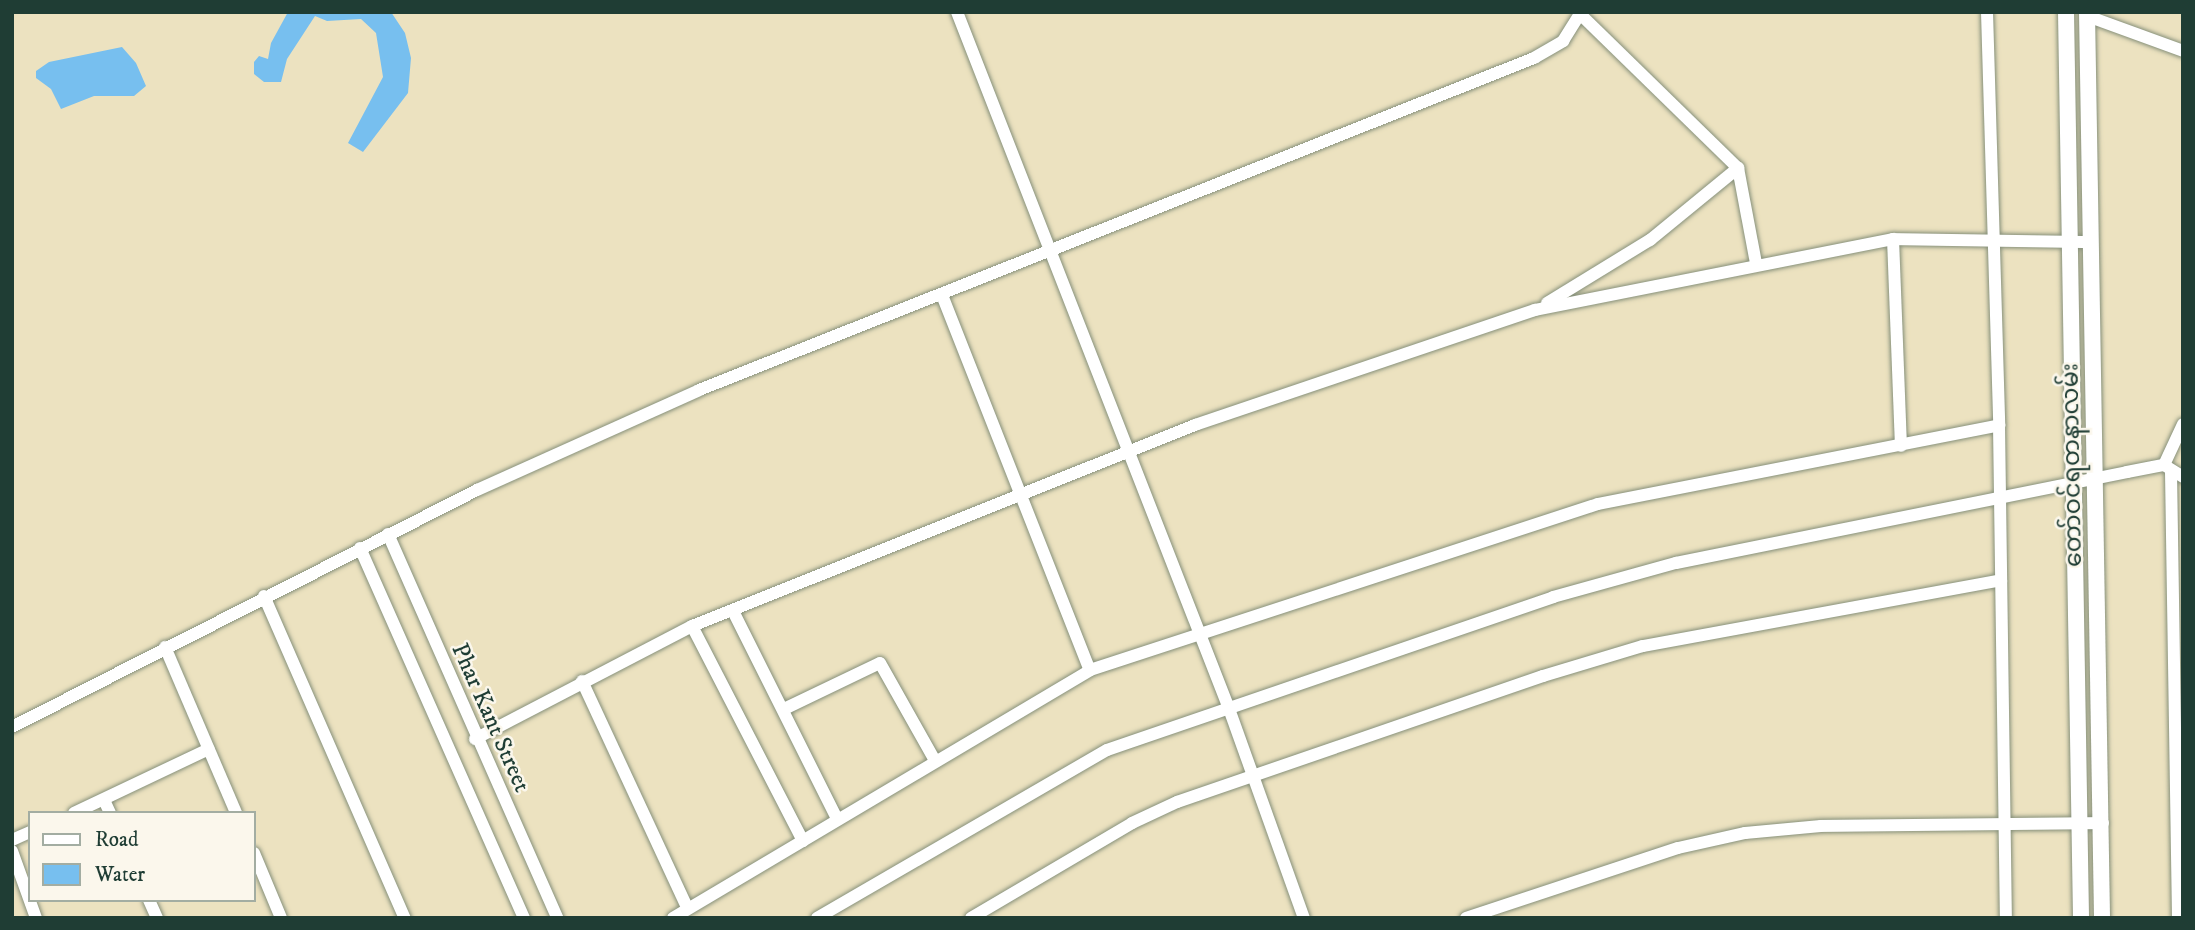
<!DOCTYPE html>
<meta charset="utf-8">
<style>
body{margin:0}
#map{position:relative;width:2195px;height:930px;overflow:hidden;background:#ece2c0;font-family:"IM FELL DW Pica","Noto Sans Myanmar",serif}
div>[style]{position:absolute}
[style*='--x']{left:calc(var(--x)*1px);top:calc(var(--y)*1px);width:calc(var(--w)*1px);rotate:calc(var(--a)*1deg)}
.water>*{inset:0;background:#77bfef}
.roads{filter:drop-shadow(0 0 2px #86907a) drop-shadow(0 0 2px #86907a)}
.minor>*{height:12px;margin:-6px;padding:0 6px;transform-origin:6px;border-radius:6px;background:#fff}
.major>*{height:16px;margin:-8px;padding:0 8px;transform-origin:8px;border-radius:8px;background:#fff}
span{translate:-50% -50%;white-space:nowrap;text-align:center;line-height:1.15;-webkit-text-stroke:5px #fbf7ec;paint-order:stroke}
.street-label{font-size:24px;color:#1f3d34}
.frame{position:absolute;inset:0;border:14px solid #1f3d34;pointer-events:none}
.legend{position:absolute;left:28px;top:811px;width:228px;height:91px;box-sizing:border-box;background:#fbf7ec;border:2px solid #a3ada2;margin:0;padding:9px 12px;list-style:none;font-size:21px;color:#1f3d34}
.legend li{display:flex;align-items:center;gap:14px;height:35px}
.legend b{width:35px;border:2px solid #a3ada2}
</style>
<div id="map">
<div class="water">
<div style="clip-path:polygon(288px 12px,391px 12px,405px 33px,411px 58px,408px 93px,363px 152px,348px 143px,383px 77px,376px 33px,361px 19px,327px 21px,315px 16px,287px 59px,281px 82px,264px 82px,254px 74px,254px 62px,259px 56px,268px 59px,271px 43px)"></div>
<div style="clip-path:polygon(122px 47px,136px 63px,146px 86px,134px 96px,94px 96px,61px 109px,51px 89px,36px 78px,36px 71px,49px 62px)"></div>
</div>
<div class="roads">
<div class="minor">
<div style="--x:957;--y:12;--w:745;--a:68.67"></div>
<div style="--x:1228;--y:706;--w:225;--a:70.3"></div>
<div style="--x:1987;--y:12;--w:413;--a:88.3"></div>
<div style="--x:1999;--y:425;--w:493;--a:89.2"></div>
<div style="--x:1580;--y:14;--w:221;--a:44.3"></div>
<div style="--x:1738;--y:168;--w:97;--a:79.3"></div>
<div style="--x:2087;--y:16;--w:102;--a:20"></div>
<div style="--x:1893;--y:239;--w:207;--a:87.8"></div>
<div style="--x:942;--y:295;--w:403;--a:68.5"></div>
<div style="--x:1547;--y:303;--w:121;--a:-31.5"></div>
<div style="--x:1650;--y:240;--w:114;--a:-39.3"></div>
<div style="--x:2164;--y:465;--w:45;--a:-65.1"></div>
<div style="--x:2171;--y:472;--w:446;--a:89.1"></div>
<div style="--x:388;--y:534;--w:420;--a:66.2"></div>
<div style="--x:360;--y:548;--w:405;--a:66.1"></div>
<div style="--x:264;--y:596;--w:352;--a:66.4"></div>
<div style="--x:733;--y:611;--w:233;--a:63.4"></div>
<div style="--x:692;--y:626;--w:242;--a:62.7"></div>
<div style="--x:165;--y:647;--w:181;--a:66.8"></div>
<div style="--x:582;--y:681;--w:251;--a:65.1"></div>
<div style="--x:784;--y:709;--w:106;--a:-25.6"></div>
<div style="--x:880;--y:663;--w:110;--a:60.6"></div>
<div style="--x:12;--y:727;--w:522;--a:-27.01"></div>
<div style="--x:477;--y:490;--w:243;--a:-24.2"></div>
<div style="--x:699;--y:390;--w:899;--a:-21.68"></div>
<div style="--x:1534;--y:58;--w:34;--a:-30"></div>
<div style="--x:1563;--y:41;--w:34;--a:-58"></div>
<div style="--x:475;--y:739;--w:245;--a:-27.5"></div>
<div style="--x:692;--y:626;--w:542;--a:-21.78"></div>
<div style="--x:1195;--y:425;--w:359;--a:-18.7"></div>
<div style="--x:1535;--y:310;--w:365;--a:-11.2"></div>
<div style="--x:1893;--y:239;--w:199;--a:0.9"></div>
<div style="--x:104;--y:800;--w:14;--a:65"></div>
<div style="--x:74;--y:813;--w:149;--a:-25.4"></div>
<div style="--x:12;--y:840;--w:20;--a:-24"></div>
<div style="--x:12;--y:851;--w:71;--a:70.3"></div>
<div style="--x:254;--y:853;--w:70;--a:67.4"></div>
<div style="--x:149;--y:900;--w:20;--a:66"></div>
<div style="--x:673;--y:918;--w:485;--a:-30.7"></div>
<div style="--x:1090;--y:670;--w:534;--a:-18.1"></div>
<div style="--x:1598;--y:504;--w:409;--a:-11.1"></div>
<div style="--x:817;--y:918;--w:335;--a:-30.1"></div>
<div style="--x:1107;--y:750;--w:472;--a:-18.9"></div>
<div style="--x:1553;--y:597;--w:128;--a:-15.5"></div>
<div style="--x:1676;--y:563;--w:460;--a:-11.4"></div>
<div style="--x:2127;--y:472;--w:38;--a:-11"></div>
<div style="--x:2164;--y:465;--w:22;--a:32"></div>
<div style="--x:971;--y:918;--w:187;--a:-30.5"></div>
<div style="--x:1132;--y:823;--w:50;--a:-25"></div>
<div style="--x:1177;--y:802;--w:387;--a:-19"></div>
<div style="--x:1543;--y:676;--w:104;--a:-16.7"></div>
<div style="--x:1643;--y:646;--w:364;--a:-10.4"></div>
<div style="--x:1466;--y:918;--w:223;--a:-18.3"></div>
<div style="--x:1678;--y:848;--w:69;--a:-12.6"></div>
<div style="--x:1745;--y:833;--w:76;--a:-5.3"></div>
<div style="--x:1821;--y:826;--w:282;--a:-0.6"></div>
</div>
<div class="major">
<div style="--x:2066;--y:12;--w:906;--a:89.05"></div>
<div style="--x:2087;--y:12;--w:906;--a:89.05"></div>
</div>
</div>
<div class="street-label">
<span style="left:2073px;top:465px;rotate:-91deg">တော်ဝင်ရတနာလမ်း</span>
<span style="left:490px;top:718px;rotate:66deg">Phar Kant Street</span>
</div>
<div class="frame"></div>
<ul class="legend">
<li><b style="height:9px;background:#fff"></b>Road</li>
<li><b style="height:19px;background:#77bfef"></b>Water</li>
</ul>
</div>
